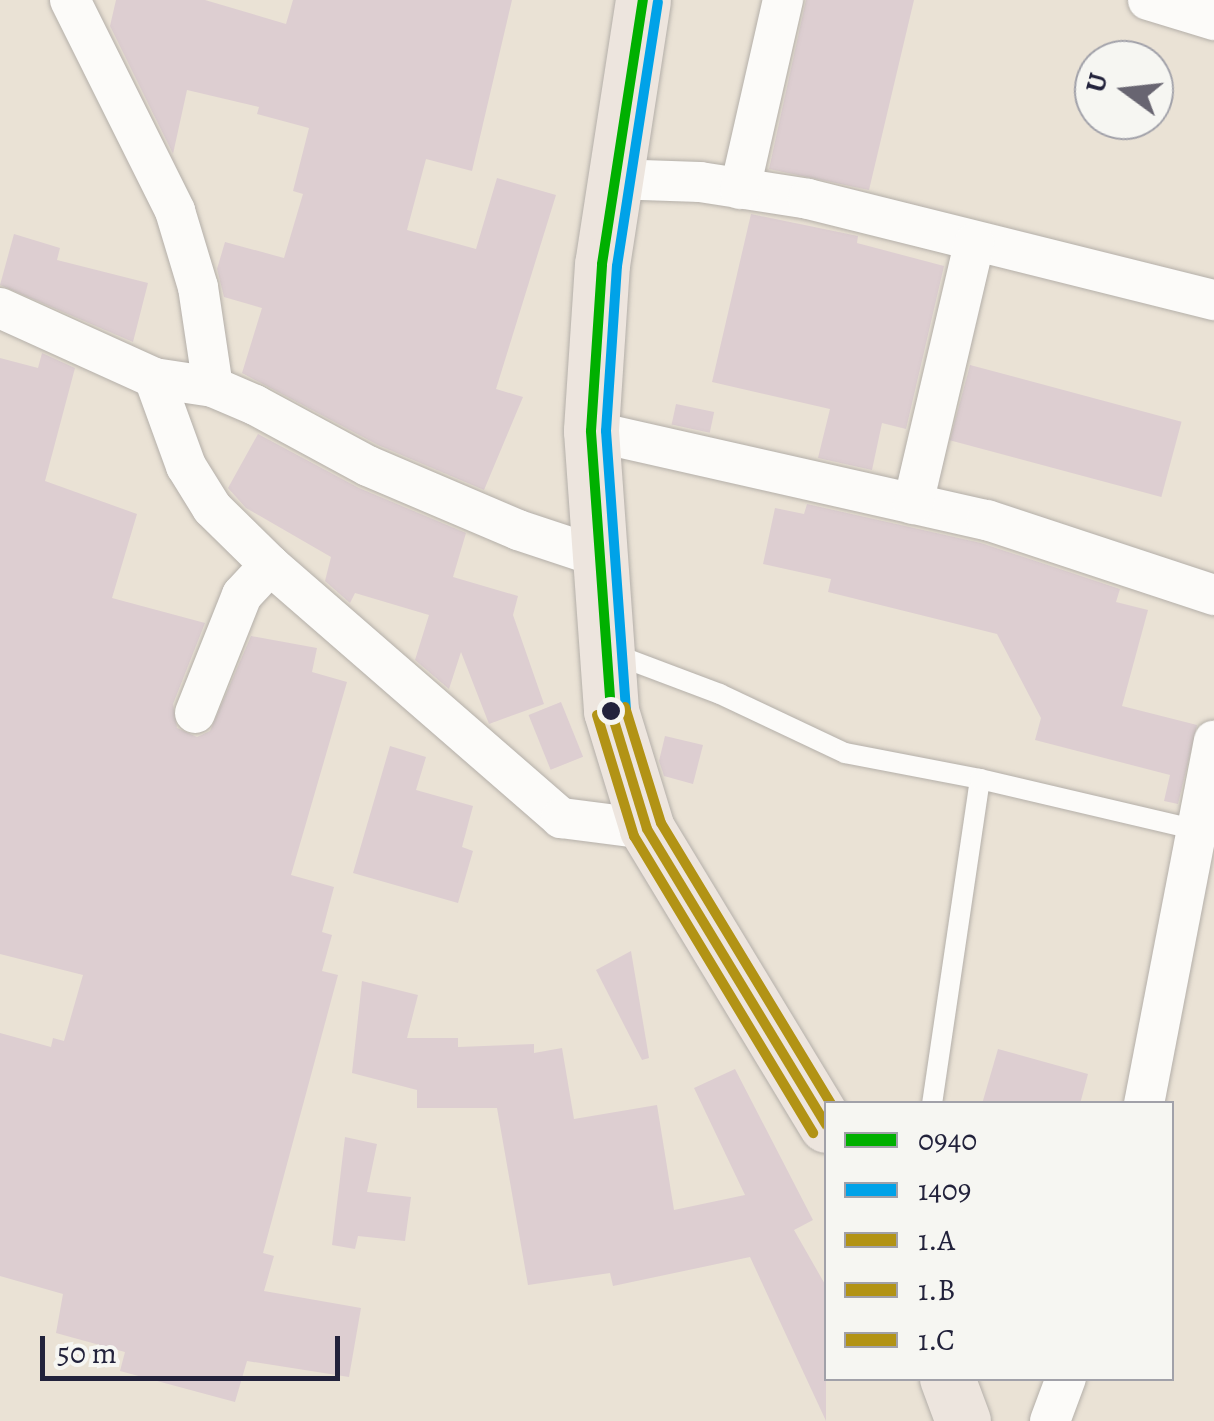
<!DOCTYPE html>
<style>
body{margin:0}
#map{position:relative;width:1214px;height:1421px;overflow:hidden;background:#eae2d5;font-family:Alegreya,serif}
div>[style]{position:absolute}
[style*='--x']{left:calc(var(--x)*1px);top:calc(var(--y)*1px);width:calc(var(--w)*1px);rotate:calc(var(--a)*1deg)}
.building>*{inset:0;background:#ddced1;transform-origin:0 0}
.roads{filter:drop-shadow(0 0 2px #b4afa9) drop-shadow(0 0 2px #b4afa9)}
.lane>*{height:20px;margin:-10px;padding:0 10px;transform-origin:10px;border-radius:10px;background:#fcfbf9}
.street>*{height:40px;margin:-20px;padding:0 20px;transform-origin:20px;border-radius:20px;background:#fcfbf9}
.highway>*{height:55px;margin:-27.5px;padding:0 27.5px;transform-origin:27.5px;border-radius:27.5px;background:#ede5de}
.bus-1>*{height:10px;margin:-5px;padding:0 5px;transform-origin:5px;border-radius:5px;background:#00b000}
.bus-2>*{height:10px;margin:-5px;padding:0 5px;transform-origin:5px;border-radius:5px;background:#00a2e8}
.bus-3>*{height:10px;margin:-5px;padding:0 5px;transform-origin:5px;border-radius:5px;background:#b29315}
.bus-4>*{height:10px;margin:-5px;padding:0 5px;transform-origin:5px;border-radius:5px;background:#b29315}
.bus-5>*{height:10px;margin:-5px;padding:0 5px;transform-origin:5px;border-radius:5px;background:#b29315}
.dots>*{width:28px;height:28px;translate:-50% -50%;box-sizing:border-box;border:5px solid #f6f6f2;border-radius:50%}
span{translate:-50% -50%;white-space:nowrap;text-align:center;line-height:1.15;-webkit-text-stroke:8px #f6f6f2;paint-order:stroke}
.legend{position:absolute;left:824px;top:1101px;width:350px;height:280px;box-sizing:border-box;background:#f6f6f2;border:2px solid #a1a1a9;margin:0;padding:12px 18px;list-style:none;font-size:30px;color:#22223b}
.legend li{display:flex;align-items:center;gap:20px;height:50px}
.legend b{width:50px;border:2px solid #a1a1a9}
.north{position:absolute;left:1074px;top:40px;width:100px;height:100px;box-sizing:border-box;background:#f6f6f2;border:2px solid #a1a1a9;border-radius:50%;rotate:285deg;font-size:28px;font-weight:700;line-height:40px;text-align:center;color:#22223b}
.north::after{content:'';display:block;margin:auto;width:35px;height:45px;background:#686571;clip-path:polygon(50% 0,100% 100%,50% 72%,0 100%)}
.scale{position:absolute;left:40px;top:1336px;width:300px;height:45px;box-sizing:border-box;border:5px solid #22223b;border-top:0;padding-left:12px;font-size:30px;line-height:35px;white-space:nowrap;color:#22223b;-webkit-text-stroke:8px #f6f6f2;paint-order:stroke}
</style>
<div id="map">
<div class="building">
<div style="clip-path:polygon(116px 0,205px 0,286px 24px,293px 0,512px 0,472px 171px,426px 159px,407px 230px,476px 249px,497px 178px,556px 195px,496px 389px,523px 397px,484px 490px,378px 445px,242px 373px,262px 308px,224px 297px,217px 269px,225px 242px,284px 258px,303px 194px,293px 191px,309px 128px,257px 114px,259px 107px,187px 90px,173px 154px,110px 26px)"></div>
<div style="clip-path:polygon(806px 0,914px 0,869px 190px,769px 169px)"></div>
<div style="clip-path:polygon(751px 214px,858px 236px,857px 243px,944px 266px,906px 429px,882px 423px,872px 470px,818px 458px,830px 409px,712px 382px)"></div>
<div style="clip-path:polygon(14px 234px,60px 248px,57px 260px,148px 283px,133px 342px,0 285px)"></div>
<div style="clip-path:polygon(42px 353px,75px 368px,45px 481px,137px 514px,112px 598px,205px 623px,173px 704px,177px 728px,197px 737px,210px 731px,251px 636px,317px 648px,312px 672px,347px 682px,291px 875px,334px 887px,322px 932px,332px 935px,322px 971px,338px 975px,263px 1253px,274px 1256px,264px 1291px,361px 1308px,349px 1377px,247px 1361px,235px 1402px,120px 1371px,125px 1352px,56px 1333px,63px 1294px,0 1276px,0 1033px,51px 1047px,53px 1038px,64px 1041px,83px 975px,0 954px,0 358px,38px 368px)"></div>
<div style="left:970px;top:365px;width:219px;height:78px;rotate:15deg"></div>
<div style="left:676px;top:404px;width:39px;height:21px;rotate:12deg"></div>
<div style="clip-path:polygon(258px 434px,359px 488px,466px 533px,453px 577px,518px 596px,513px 615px,544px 704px,489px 724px,461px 652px,449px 689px,415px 660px,429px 615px,355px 593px,350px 603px,325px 581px,331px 557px,246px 508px,228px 488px)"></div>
<div style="clip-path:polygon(807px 504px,981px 543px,1120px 589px,1116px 602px,1148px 610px,1122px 706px,1197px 725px,1178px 804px,1164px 801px,1170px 775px,1035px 740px,1041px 718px,997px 634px,828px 592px,831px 579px,763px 564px,775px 508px,804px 514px)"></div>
<div style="left:561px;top:702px;width:59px;height:35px;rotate:68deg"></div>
<div style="clip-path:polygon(665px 736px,703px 745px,693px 784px,664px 776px,659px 761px)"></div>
<div style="clip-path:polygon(390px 746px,426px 757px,416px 790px,473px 806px,462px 847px,473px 851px,458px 903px,353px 873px)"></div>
<div style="clip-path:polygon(631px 951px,649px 1058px,642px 1060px,596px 970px)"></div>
<div style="clip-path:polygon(362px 981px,418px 995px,407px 1038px,458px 1038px,458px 1047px,534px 1044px,534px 1053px,562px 1048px,574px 1119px,657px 1105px,674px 1210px,745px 1195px,694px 1088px,735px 1069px,813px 1220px,794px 1230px,826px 1286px,826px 1421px,750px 1257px,613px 1286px,610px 1273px,528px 1285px,497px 1108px,417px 1108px,417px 1090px,352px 1073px)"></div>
<div style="clip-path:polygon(998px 1049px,1088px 1074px,1080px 1104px,982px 1104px)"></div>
<div style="clip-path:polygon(345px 1137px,377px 1144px,367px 1192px,411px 1197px,405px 1241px,358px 1236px,355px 1249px,332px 1245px)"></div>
</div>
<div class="roads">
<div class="lane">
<div style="--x:611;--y:653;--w:116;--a:20.6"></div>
<div style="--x:720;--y:694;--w:138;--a:25.3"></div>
<div style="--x:845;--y:753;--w:137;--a:10.9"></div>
<div style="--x:980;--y:779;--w:329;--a:98.4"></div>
<div style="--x:980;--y:779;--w:223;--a:13.2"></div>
</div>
<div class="street">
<div style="--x:70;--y:0;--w:236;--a:63.5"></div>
<div style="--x:175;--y:211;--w:79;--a:73.2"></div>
<div style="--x:198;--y:287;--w:101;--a:81.5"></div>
<div style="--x:1148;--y:0;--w:69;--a:16.9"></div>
<div style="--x:613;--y:179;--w:87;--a:2"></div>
<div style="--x:700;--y:182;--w:109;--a:8.9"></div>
<div style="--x:808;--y:199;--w:418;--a:14"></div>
<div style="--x:740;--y:189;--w:194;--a:-77.2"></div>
<div style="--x:0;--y:308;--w:169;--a:24.4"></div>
<div style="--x:154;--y:378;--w:60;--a:8.7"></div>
<div style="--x:213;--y:387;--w:46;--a:23.2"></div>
<div style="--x:255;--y:405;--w:128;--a:28.4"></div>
<div style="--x:368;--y:466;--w:163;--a:23.1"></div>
<div style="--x:518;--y:530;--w:89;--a:18.4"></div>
<div style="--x:154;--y:378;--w:94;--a:70"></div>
<div style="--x:186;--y:466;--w:49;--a:58.2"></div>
<div style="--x:212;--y:508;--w:81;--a:44.5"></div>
<div style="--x:270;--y:565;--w:386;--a:41"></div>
<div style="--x:561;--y:818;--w:87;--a:7.3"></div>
<div style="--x:591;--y:431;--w:406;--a:12.7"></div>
<div style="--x:987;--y:520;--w:239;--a:18.3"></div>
<div style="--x:913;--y:504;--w:268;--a:-76.8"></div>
<div style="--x:195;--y:713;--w:127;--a:-68.3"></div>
<div style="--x:242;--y:595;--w:41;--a:-47"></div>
<div style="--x:1144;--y:1104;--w:370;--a:-79.1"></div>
<div style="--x:1050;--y:1421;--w:46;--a:-69.6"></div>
</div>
<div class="highway">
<div style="--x:643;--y:0;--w:267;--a:98.8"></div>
<div style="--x:602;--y:264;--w:167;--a:93.8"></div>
<div style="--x:591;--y:431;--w:281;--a:85.9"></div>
<div style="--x:611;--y:711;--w:123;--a:73"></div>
<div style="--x:647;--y:829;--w:346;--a:58.8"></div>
<div style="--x:947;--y:1378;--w:46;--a:69.6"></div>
</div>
</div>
<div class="bus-1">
<div style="--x:611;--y:711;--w:281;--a:-94.1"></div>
<div style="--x:591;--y:431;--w:167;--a:-86.2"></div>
<div style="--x:602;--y:264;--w:267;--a:-81.2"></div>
</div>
<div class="bus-2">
<div style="--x:626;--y:710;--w:280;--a:-94.1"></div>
<div style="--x:606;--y:431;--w:165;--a:-86.2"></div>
<div style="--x:617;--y:266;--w:267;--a:-81.2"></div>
</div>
<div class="bus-3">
<div style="--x:611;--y:711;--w:123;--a:73"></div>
<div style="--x:647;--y:829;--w:346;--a:58.8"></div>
</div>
<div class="bus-4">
<div style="--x:597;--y:715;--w:127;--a:73"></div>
<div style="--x:634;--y:836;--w:347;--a:58.9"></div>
</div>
<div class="bus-5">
<div style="--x:625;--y:707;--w:121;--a:72.8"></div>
<div style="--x:661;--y:823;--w:328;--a:58.8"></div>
</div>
<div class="dots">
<div style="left:611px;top:711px;background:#22223b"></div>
</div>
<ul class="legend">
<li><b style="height:12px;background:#00b000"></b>0940</li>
<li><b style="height:12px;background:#00a2e8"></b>1409</li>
<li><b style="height:12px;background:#b29315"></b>1.A</li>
<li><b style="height:12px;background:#b29315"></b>1.B</li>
<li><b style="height:12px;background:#b29315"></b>1.C</li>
</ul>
<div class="north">U</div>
<div class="scale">50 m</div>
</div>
